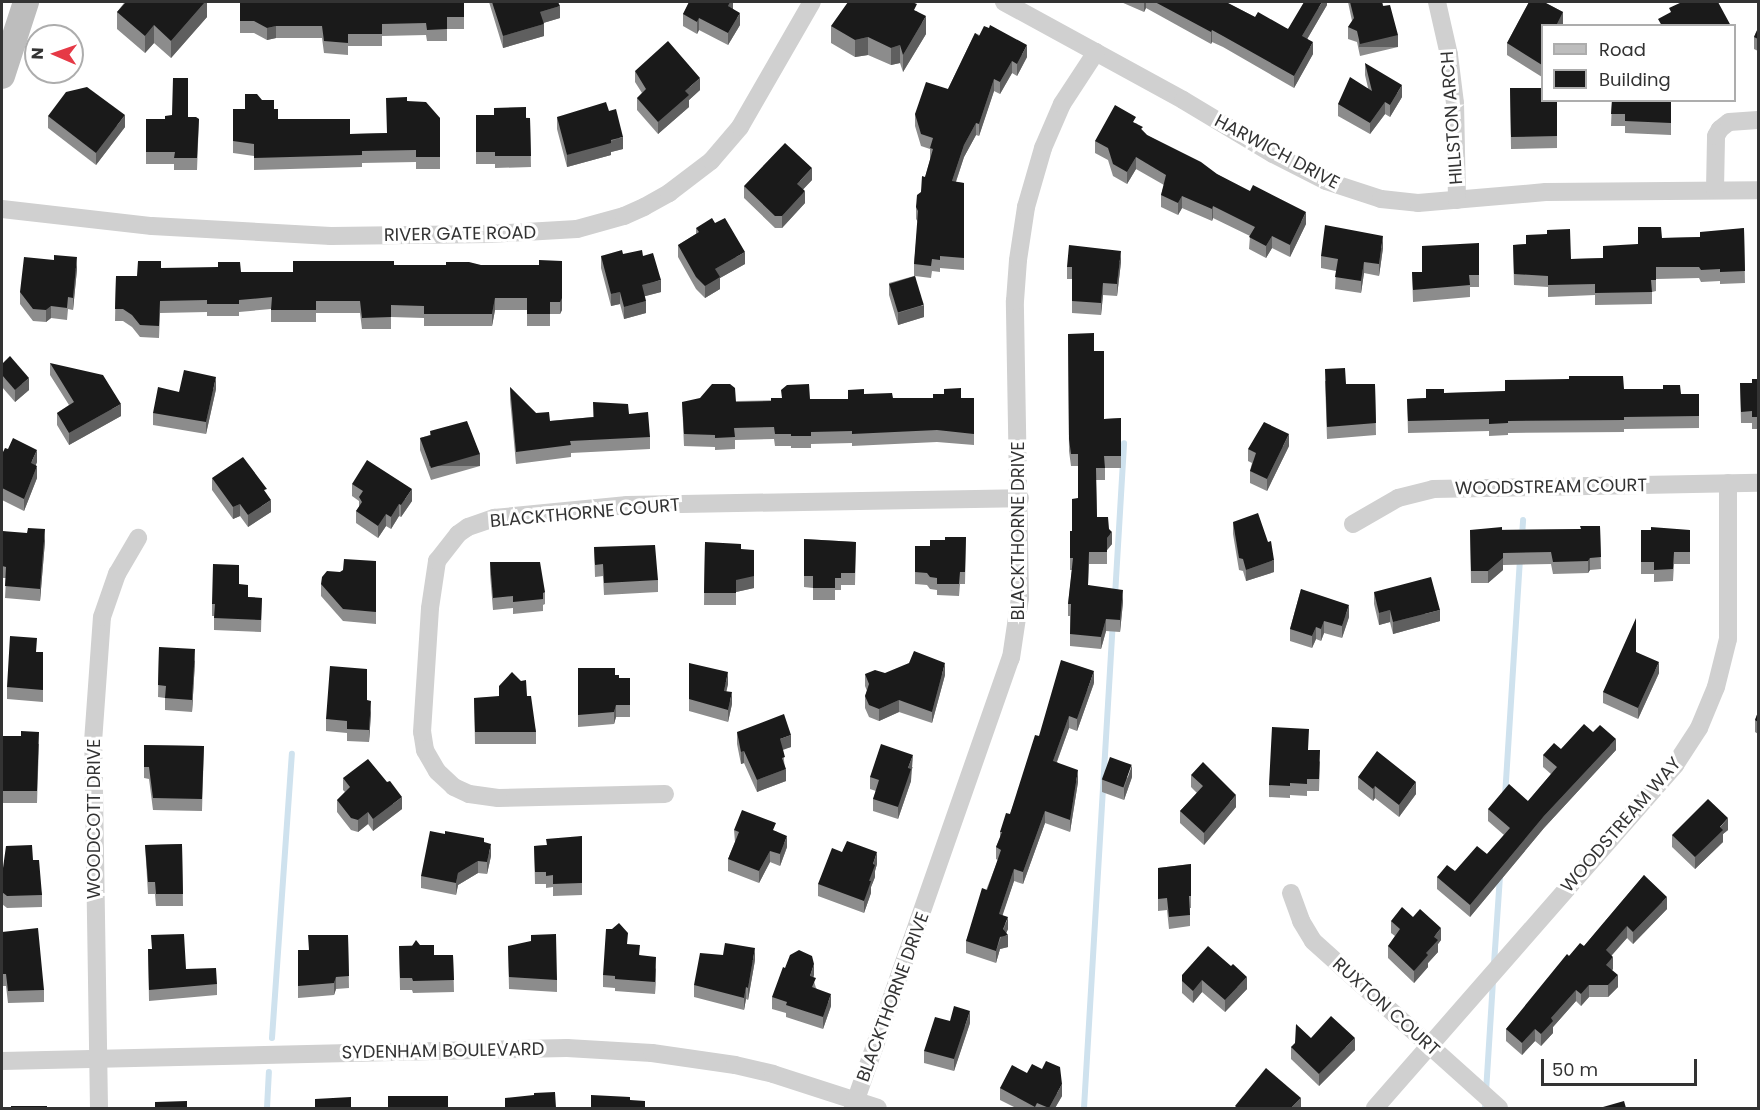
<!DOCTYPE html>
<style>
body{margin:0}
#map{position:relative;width:1760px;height:1110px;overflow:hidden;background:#fff;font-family:Poppins,sans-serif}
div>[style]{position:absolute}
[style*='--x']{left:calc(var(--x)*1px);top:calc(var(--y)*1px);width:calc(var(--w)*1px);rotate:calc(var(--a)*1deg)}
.stream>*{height:6px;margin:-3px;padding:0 3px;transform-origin:3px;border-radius:3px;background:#cfe2ee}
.minor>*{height:18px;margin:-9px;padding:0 9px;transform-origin:9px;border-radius:9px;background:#d0d0d0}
.secondary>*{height:26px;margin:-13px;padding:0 13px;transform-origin:13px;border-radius:13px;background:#bdbdbd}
.wall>*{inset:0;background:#8c8c8c}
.shaded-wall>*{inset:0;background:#5f5f5f;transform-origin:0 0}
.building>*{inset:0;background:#1a1a1a;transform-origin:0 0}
span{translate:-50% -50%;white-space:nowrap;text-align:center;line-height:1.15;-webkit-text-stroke:6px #fff;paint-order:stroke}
.street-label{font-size:18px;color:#333}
.frame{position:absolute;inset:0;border:3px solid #333;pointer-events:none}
.legend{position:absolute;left:1541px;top:24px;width:195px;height:78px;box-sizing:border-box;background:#fff;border:2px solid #adadad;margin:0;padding:8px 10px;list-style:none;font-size:18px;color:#333}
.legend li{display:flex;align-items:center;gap:12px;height:30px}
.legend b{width:30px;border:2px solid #adadad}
.north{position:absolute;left:24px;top:24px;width:60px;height:60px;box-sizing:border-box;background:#fff;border:2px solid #adadad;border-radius:50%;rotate:272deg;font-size:16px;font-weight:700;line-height:24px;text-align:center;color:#333}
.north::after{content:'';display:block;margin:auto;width:21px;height:27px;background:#e63946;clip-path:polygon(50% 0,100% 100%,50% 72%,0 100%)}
.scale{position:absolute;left:1541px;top:1059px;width:156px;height:27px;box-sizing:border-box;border:3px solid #333;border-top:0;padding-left:8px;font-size:18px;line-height:21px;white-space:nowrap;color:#333;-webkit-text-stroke:4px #fff;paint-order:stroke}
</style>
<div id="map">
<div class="stream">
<div style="--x:1522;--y:536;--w:16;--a:-86"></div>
<div style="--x:1115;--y:596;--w:153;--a:-86.6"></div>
<div style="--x:1505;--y:797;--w:239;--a:-86.4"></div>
<div style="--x:1494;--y:964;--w:88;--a:-86.1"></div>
<div style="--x:272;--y:1038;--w:285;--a:-86"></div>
<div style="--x:267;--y:1108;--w:36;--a:-87"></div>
<div style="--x:1084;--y:1108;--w:485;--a:-86.6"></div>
<div style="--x:1485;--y:1108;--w:128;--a:-86.4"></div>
</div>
<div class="minor">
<div style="--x:1004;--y:2;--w:204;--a:28.7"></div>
<div style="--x:1183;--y:100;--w:105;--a:31"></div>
<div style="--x:1273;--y:154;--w:59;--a:27"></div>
<div style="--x:1326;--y:181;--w:58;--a:18.1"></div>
<div style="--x:1381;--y:199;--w:37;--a:6"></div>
<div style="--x:1418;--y:203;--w:128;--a:-4.9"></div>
<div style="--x:1546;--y:192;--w:212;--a:-0.5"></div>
<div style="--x:1437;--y:2;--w:54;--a:77.2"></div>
<div style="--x:1449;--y:55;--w:48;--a:82.9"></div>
<div style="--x:1455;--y:103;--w:97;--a:88.8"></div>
<div style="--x:1715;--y:190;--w:54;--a:-88.9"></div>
<div style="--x:1716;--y:136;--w:8;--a:-60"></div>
<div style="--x:1720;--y:129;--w:11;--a:-38"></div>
<div style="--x:1729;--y:122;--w:29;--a:-4"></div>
<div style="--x:2;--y:209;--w:151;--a:6.5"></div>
<div style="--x:152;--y:226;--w:179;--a:3.2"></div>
<div style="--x:331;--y:236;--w:159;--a:-0.7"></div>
<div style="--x:490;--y:234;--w:87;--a:-3.3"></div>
<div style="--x:577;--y:229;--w:49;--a:-15.5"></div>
<div style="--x:624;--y:216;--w:22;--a:-24"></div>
<div style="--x:644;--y:207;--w:29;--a:-29"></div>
<div style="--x:669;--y:193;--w:53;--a:-37.3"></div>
<div style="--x:711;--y:161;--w:45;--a:-49.5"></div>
<div style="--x:740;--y:127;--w:144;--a:-60.1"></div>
<div style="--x:1353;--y:524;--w:52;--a:-30"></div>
<div style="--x:1398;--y:498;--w:36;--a:-14"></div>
<div style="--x:1433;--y:489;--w:325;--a:-1.1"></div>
<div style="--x:665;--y:794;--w:167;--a:178.6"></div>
<div style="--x:498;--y:798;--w:29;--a:-172"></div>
<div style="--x:469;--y:794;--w:17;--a:-155"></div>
<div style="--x:454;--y:787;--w:23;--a:-137"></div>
<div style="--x:437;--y:771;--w:24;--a:-120"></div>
<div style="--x:425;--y:750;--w:18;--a:-99"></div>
<div style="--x:422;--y:732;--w:124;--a:-86.3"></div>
<div style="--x:430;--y:608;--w:48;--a:-81.5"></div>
<div style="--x:437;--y:561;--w:34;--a:-52"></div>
<div style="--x:458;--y:534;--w:12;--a:-35"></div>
<div style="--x:468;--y:527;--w:28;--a:-19"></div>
<div style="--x:494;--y:518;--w:134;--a:-5.6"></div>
<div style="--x:627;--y:505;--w:393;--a:-1"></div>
<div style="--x:1291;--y:893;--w:30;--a:70"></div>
<div style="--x:1301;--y:921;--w:23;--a:59"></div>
<div style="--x:1313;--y:941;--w:250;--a:41.9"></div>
<div style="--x:2;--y:1061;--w:565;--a:-1.32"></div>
<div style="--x:567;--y:1048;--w:85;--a:3.4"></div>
<div style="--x:652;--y:1053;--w:84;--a:8.2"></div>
<div style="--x:735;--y:1065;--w:39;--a:13"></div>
<div style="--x:773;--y:1074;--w:110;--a:17.9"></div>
<div style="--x:99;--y:1108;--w:366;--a:-90.9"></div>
<div style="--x:93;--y:742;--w:125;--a:-85.9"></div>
<div style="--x:102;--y:617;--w:46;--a:-70.8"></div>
<div style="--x:117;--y:574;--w:42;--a:-59.7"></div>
<div style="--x:853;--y:1108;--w:477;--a:-70.7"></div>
<div style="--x:1011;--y:658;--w:61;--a:-81.5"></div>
<div style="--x:1020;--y:598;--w:297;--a:-91"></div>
<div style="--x:1015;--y:301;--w:41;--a:-85.8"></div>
<div style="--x:1018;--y:260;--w:54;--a:-81.4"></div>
<div style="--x:1026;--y:207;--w:61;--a:-73.9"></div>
<div style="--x:1043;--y:148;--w:48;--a:-66.6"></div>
<div style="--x:1062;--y:104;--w:62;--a:-56.8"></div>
<div style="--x:1375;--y:1108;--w:456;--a:-48.8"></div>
<div style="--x:1675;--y:765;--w:44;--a:-57"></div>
<div style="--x:1699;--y:728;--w:44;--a:-67.5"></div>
<div style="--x:1716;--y:687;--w:49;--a:-76"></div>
<div style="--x:1728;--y:639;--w:156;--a:-90"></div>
</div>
<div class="secondary">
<div style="--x:2;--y:76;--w:78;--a:-72"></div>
</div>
<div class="wall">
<div style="clip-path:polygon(124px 2px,207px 2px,207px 17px,171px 58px,154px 43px,145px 53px,117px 29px,117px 12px,124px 3px)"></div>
<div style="clip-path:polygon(240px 2px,464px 2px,464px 29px,447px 29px,447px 41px,427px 41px,426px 35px,382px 36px,382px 46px,348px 46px,348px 55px,324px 53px,322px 38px,276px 38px,267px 40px,254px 33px,240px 33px)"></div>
<div style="clip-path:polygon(489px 2px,558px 2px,560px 18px,543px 23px,544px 36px,503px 48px)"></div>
<div style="clip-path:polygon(689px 2px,733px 2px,733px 9px,740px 25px,728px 45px,699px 30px,697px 34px,683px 26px,683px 14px)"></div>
<div style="clip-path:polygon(1121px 2px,1226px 2px,1255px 17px,1288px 29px,1327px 2px,1327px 5px,1307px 39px,1313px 54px,1294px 88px,1223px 47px,1212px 42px,1211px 44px,1146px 8px,1144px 12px)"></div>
<div style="clip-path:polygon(1348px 2px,1382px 2px,1398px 47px,1360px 56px,1357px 42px,1348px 39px,1348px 27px,1352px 21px)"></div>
<div style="clip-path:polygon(1529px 2px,1544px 2px,1563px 12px,1562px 26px,1542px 26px,1542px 77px,1507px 55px,1507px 43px)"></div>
<div style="clip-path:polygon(917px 11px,926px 34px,903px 72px,900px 63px,891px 65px,868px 55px,855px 57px,831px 43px,831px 26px)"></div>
<div style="clip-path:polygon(1758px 28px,1758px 51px,1754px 49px,1754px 37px)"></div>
<div style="clip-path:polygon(975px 33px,1027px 57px,1017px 76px,1012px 73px,1000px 94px,994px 91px,979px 136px,976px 135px,964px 157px,956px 182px,964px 183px,964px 270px,940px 268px,940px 272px,932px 271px,931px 278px,915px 276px,924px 317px,898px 325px,889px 295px,889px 283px,914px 276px,914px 264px,918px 222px,916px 219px,916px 207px,921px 192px,930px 160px,930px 149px,921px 146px,915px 126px,915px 114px,948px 89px)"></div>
<div style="clip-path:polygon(1365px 63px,1402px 97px,1390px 117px,1385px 114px,1370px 134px,1338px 116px,1338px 104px,1368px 88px,1365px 75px)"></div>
<div style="clip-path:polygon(635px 71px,700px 90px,689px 100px,689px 107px,658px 134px,637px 110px,637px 98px,642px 93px,635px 82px)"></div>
<div style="clip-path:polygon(1510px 88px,1542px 100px,1557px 100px,1557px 148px,1511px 149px)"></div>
<div style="clip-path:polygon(262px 100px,274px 109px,278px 119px,350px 134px,387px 133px,407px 101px,440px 118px,440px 169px,416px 169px,416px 162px,362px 163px,362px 167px,254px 170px,254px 156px,233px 153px,233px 109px,245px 109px)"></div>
<div style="clip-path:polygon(1612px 100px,1671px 100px,1671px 135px,1625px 133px,1625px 126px,1611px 126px)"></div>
<div style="clip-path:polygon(609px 111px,623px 149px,611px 152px,611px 155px,567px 167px,557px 129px,557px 117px)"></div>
<div style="clip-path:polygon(476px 115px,530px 118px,531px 167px,495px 168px,495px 164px,476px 164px)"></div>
<div style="clip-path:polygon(48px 116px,125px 127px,96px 165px,48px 128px)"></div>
<div style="clip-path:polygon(188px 117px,199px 119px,197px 170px,174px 170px,174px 164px,146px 164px,146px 119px,165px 119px)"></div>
<div style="clip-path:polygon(1136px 123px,1147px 135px,1306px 224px,1290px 257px,1272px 248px,1266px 258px,1249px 249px,1250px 236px,1213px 218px,1212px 221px,1182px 208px,1178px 215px,1161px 207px,1161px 195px,1164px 185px,1136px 169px,1127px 184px,1113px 176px,1108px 160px,1095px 153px,1095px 141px)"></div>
<div style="clip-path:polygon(812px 180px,803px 189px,805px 203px,782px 228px,775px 228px,744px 198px,744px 186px)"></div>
<div style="clip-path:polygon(696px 228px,745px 264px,720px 278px,720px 289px,705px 298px,696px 289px,678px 257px,678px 245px,696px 234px)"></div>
<div style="clip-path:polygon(1744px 228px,1745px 283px,1720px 284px,1720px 281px,1701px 282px,1699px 278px,1656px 279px,1656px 291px,1652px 292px,1652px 304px,1595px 305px,1595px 295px,1548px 297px,1548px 287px,1514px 285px,1513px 245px,1526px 244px,1571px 259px,1603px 258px,1638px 244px,1662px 238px,1700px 237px)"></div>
<div style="clip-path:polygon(1479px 243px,1479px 287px,1470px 287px,1470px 297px,1413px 302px,1412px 272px,1422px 272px)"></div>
<div style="clip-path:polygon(1383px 248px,1379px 276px,1364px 273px,1361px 293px,1335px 289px,1336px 271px,1321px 268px,1321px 256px)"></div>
<div style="clip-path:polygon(623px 254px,643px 256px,661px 292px,645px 296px,646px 313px,624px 319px,620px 304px,611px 306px,601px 268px,601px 256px)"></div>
<div style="clip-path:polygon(562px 261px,562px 310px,560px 314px,550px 314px,550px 326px,527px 326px,527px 310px,495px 310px,492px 326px,424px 326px,424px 318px,391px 317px,391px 329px,362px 329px,360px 313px,316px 313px,316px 322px,271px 322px,271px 309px,239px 312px,239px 316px,207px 316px,207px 312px,160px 313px,159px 338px,140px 337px,132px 327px,123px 321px,115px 321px,116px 276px,137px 276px,161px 268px,241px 272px,293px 272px,394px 265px,539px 265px)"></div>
<div style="clip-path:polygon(1121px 262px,1117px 296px,1103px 295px,1101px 315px,1072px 313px,1072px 279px,1067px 279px,1067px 267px)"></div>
<div style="clip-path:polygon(77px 269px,73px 310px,68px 309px,67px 320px,51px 318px,46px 322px,33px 321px,20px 304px,20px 292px)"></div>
<div style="clip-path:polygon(1068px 334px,1094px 351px,1104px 419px,1121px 418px,1121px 468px,1105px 468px,1105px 480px,1096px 480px,1097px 517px,1109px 529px,1112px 544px,1107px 550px,1107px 564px,1089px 564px,1088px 585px,1123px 602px,1120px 632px,1106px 631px,1101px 649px,1070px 646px,1070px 616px,1068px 616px,1068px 604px,1072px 570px,1070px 570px,1070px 531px,1072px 531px,1078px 498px,1078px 466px,1071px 466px,1069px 451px)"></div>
<div style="clip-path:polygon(50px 363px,121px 416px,69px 445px,57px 425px,57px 413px,69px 405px,50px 375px)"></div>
<div style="clip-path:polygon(2px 364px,29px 390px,15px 402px,2px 387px)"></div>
<div style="clip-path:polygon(1758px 379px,1758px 429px,1752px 429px,1752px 423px,1741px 423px,1740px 383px,1752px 383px)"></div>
<div style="clip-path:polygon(1325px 381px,1346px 384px,1375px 384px,1376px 435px,1327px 439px)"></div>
<div style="clip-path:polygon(510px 387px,536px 413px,550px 421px,593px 417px,593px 402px,629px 414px,650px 437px,650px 449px,571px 453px,571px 457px,516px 464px,510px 399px)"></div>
<div style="clip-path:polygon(216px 389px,206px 434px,153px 425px,153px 413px,179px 392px)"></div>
<div style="clip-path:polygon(1624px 389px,1681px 394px,1699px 394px,1699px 428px,1624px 429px,1624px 432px,1508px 433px,1508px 435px,1489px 436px,1489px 431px,1408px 433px,1407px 399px,1426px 398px,1444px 393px)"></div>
<div style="clip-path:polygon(864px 394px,893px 398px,974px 398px,974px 445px,937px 442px,852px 446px,852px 443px,811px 444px,811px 448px,791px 448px,791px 446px,775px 446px,774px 439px,735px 440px,735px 449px,715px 450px,715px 447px,684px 446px,682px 402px,848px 399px)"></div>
<div style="clip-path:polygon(430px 431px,480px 466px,431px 480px,420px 450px,420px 438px,430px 435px)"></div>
<div style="clip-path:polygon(1289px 446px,1267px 491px,1250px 483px,1250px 471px,1252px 463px,1248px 461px,1248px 449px)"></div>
<div style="clip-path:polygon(2px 454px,37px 462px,36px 465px,37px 478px,24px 511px,2px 500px)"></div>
<div style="clip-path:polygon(212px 478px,271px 512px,248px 527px,240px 516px,233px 519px,212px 490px)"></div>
<div style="clip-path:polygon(352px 484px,412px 501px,401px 517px,399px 516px,391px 529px,386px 526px,378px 538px,356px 523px,356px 511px,359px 507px,359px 501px,352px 496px)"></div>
<div style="clip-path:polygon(1233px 522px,1268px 542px,1274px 572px,1246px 581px,1243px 571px,1239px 570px,1233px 534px)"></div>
<div style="clip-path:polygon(1600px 526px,1601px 569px,1590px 570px,1588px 573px,1553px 574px,1551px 564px,1503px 565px,1503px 570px,1488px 583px,1471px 583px,1470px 530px,1581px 529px)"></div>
<div style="clip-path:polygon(1641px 530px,1690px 530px,1690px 564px,1674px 564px,1673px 581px,1654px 582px,1654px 574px,1641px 574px)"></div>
<div style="clip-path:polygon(2px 531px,45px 541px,40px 601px,5px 598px,6px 578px,2px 578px)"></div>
<div style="clip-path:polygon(966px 537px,965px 584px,960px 584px,959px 596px,937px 595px,937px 590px,930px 589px,927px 585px,915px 584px,915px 546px,930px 546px,945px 540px)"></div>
<div style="clip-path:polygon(804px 539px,856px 542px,855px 585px,841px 585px,841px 590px,835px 590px,835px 600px,813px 600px,813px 588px,804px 587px)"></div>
<div style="clip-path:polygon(705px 542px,754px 588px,736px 592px,736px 605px,704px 605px)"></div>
<div style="clip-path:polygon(594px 547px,658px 580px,658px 592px,604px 595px,603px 576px,595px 577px)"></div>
<div style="clip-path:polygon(376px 561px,376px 624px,343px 621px,321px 596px,321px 584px,340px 572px)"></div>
<div style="clip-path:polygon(490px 562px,545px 592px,545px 604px,543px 605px,543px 611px,513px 614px,513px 608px,493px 610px,490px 574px)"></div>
<div style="clip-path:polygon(239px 584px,248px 597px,262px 598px,261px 632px,214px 630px,214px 616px,212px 616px,212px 604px)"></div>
<div style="clip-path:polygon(1301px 589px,1349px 617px,1342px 638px,1324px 633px,1321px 641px,1316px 639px,1312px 648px,1290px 641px,1290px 629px)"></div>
<div style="clip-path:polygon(1374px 592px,1440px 621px,1393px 634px,1390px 622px,1379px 625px,1374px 604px)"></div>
<div style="clip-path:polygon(159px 647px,195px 661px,192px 712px,165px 710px,165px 698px,158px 697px)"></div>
<div style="clip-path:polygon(37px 652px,43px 652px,43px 702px,7px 699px,7px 687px)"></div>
<div style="clip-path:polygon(1636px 652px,1659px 673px,1638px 719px,1603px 703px,1603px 692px)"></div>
<div style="clip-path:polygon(689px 663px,728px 684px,726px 691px,732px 704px,728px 722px,689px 711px)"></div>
<div style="clip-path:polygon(578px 668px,615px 675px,619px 678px,630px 678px,630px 717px,616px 717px,614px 724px,578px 727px)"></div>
<div style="clip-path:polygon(885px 673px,945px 675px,932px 723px,899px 712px,879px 721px,869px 717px,865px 708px,865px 696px,867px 691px,865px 686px,865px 674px)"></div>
<div style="clip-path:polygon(1094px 683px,1077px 731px,1069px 728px,1057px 762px,1078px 782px,1070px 832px,1045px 823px,1023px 884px,1014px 881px,1002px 915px,1008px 929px,1006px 933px,1008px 947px,1000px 949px,996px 963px,966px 953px,966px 941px,998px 860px,996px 859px,996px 847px,1000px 838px,1000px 832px,1010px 814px,1039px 736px)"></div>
<div style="clip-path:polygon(527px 696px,536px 732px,536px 744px,475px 744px,474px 698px)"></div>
<div style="clip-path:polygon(367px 700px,371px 713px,369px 742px,347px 741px,347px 733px,326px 731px,326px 719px)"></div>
<div style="clip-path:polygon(1758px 712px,1758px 734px,1755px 732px,1755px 720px)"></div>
<div style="clip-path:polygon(737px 732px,791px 747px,783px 749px,786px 781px,757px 792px,744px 763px,741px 764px,737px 744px)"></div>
<div style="clip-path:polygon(1593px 732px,1616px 750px,1544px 828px,1470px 917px,1437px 889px,1437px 877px,1455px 871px,1487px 854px,1504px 835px,1488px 821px,1488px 809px,1528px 801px,1551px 774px,1543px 767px,1543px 755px,1561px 749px)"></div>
<div style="clip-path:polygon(3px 736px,39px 744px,37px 803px,3px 803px)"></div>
<div style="clip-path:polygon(144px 745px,204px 746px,202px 811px,153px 810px,149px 779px,144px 778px)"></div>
<div style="clip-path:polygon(1309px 750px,1320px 762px,1319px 791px,1307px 791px,1307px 796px,1290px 795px,1290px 798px,1269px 797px,1269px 785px)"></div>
<div style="clip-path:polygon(913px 767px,911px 771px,911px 781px,898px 819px,873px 811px,873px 799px,876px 791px,870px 789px,870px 777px)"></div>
<div style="clip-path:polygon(1191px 775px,1236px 807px,1204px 845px,1180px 823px,1180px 811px,1197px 793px,1191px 787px)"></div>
<div style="clip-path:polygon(1132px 777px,1124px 800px,1102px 792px,1102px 780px)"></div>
<div style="clip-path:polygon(1358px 777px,1416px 794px,1399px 817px,1375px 798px,1373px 801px,1358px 789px)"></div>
<div style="clip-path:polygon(343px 778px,402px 809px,373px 831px,368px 824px,358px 832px,351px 830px,337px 812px,337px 800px,345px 792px,343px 790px)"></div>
<div style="clip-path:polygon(734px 830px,776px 831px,787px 847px,780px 866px,770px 862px,759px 883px,728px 871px,728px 859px,735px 842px)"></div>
<div style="clip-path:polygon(1728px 830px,1723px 834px,1723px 842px,1695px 869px,1672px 847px,1672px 835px)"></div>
<div style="clip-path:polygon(582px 836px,582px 895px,553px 896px,553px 887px,546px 888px,546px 884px,535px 884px,534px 846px,546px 845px)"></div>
<div style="clip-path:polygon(484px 842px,491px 856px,487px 874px,478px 873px,458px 885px,456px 895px,421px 888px,421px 876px)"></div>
<div style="clip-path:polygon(182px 844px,183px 906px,156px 906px,155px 894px,148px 894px,145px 845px)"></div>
<div style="clip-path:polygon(33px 860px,42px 895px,42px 907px,7px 908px,2px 904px,2px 868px)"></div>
<div style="clip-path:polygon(877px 864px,875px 871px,875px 877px,871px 887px,871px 893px,864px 913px,818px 896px,818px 884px)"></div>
<div style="clip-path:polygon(1191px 864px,1191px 908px,1190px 908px,1190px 926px,1169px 929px,1167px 910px,1158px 911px,1158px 868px)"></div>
<div style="clip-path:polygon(1644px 875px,1667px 909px,1633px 944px,1627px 938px,1611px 955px,1613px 969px,1612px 970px,1618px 987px,1608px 997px,1589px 997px,1581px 1006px,1576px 1001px,1553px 1027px,1553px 1033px,1541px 1046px,1535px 1041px,1522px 1055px,1506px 1041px,1506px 1029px,1569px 956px,1584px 946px)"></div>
<div style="clip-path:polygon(1413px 917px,1441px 940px,1438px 944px,1438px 952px,1428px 963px,1428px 967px,1414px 983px,1388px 958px,1388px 946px,1395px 936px,1391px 933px,1391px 921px)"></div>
<div style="clip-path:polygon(2px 932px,44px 990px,44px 1002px,8px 1003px,6px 986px,2px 986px)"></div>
<div style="clip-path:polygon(348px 935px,349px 988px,336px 989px,334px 995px,298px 998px,298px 950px,308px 950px)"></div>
<div style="clip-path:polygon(420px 945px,434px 955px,453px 955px,454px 992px,413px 993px,412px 990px,400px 990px,399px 946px)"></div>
<div style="clip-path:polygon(628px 945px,656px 969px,655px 994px,615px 991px,615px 988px,603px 987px,603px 975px)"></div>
<div style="clip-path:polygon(508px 946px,557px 980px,557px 992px,509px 989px)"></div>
<div style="clip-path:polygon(148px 949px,186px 969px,217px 984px,217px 995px,149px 1001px)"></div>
<div style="clip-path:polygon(755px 960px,748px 1000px,746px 999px,744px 1010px,694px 997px,694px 985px)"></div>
<div style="clip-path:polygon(814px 975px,813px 978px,816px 988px,831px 1006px,823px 1029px,786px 1017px,786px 1013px,772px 1009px,772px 997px)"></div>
<div style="clip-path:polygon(1182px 975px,1247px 989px,1225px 1012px,1202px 992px,1193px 1003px,1182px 993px)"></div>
<div style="clip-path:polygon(970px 1023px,954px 1071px,924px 1063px,924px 1051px)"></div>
<div style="clip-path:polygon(1311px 1038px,1355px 1050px,1319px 1086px,1291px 1059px,1291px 1047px)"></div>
<div style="clip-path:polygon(1027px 1073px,1062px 1096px,1055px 1108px,1016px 1108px,1000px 1100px,1000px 1088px)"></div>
</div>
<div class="shaded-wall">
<div style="clip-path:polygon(205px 2px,207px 2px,207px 17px,171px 58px,171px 41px)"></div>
<div style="clip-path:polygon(729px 2px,733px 2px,733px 10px,728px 6px)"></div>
<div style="clip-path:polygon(1144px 2px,1146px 2px,1146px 8px,1144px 12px)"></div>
<div style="clip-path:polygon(1322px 2px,1327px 2px,1327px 5px,1302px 48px,1302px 36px)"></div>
<div style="clip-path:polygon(560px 6px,560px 18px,540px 24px,540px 12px)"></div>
<div style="clip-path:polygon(1563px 12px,1563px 24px,1562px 26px,1556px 26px)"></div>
<div style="clip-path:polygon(740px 13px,740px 25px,728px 45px,728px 33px)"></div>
<div style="clip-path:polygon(926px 16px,926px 34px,903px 72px,903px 55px)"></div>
<div style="clip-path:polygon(699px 18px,699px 30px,697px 34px,697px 22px)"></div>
<div style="clip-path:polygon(544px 24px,544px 36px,503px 48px,503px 36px)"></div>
<div style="clip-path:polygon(154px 25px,154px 43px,145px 53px,145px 36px)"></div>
<div style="clip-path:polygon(276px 26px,276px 38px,267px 40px,267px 28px)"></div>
<div style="clip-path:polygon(1212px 30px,1212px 42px,1211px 44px,1211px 32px)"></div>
<div style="clip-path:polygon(1736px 34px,1736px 46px,1734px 47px,1734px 35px)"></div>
<div style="left:1398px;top:35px;width:12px;height:39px;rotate:90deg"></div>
<div style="clip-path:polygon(868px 37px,868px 55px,855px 57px,855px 40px)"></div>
<div style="clip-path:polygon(1313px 42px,1313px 54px,1294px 88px,1294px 76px)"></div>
<div style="clip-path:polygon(900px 45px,900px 63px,891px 65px,891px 48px)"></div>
<div style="clip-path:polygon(1027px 45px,1027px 57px,1017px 76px,1017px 64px)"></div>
<div style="clip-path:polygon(1012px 61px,1012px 73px,1000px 94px,1000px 82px)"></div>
<div style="clip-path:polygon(700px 78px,700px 90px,689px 100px,689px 107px,658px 134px,658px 122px,685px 91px)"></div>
<div style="clip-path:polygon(994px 79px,994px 91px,979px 136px,979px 124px)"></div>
<div style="clip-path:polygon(1402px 85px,1402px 97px,1390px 117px,1390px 105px)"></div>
<div style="clip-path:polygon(1385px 102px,1385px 114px,1370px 134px,1370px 123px)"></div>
<div style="clip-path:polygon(125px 115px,125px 127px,96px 165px,96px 153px)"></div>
<div style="clip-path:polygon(976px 123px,976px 135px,964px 157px,952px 193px,952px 181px,964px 145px)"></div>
<div style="clip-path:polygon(623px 137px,623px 149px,611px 152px,611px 155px,567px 167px,567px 155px)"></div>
<div style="clip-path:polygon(1136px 157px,1136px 169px,1127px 184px,1127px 172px)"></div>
<div style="clip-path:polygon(812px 168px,812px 180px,797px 196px,797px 184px)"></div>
<div style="clip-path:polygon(805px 191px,805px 203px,782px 228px,782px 216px)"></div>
<div style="clip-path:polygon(1182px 196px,1182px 208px,1178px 215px,1178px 203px)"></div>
<div style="clip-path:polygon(1213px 206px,1213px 218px,1212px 221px,1212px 209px)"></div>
<div style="clip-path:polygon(1306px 212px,1306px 224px,1290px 257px,1290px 245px)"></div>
<div style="clip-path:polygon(1272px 236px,1272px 248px,1266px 258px,1266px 246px)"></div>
<div style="clip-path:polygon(1383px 236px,1383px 248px,1379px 276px,1379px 264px)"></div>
<div style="clip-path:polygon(1121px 251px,1121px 262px,1117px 296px,1117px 284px)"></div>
<div style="clip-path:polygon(745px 252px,745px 264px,720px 278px,720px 289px,705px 298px,705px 286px,715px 269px)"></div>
<div style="clip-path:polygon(77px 257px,77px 269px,73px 310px,73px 298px)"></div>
<div style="clip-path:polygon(562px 261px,562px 310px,560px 314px,560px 302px)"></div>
<div style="clip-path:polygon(1364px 262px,1364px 273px,1361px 293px,1361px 281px)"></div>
<div style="clip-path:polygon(661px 280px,661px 292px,642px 297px,642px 285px)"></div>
<div style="clip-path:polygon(1103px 283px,1103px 295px,1101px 315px,1101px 303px)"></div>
<div style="clip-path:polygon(620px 292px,620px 304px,611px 306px,611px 294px)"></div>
<div style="clip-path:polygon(495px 298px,495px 310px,492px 326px,492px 314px)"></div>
<div style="clip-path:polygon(646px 301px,646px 313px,624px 319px,624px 307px)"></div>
<div style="clip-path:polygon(924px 305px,924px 317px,898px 325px,898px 313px)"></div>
<div style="clip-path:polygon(51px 306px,51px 318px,46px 322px,46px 310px)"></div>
<div style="clip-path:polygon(216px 377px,216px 389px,206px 434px,206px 422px)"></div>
<div style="clip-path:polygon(29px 378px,29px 390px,15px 402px,15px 390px)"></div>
<div style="clip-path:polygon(121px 404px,121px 416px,69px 445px,69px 433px)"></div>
<div style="clip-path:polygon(1289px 434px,1289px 446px,1267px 491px,1267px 479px)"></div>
<div style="clip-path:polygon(37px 450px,37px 462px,31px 475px,31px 463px)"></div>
<div style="left:480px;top:454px;width:12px;height:51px;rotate:90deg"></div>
<div style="clip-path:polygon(37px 466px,37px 478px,24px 511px,24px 499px)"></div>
<div style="clip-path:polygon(412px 489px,412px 501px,401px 517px,401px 505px)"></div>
<div style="clip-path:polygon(271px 500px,271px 512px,248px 527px,248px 515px)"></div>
<div style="clip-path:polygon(240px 504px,240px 516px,233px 519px,233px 507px)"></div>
<div style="clip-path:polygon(399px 504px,399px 516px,391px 529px,391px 517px)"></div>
<div style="clip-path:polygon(386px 514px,386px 526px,378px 538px,378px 526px)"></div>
<div style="clip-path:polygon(45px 529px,45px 541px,40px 601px,40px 589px)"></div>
<div style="clip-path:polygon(1112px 532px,1112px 544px,1107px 550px,1107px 538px)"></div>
<div style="clip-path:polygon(754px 550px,754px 588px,736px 592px,736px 580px)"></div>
<div style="clip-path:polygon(1503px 558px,1503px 570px,1488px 583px,1488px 571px)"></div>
<div style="clip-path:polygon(1590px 558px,1590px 570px,1588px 573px,1588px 561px)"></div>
<div style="clip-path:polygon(1274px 560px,1274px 572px,1246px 581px,1246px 570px)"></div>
<div style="clip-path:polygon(1123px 590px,1123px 602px,1120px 632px,1120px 620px)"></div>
<div style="clip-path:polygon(1349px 605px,1349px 617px,1342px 638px,1342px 626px)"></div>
<div style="clip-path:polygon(1390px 610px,1390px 622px,1379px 625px,1379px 613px)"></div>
<div style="clip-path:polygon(1440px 610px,1440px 621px,1393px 634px,1393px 622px)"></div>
<div style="clip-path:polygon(1106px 619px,1106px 631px,1101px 649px,1101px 637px)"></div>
<div style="clip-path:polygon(1324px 621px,1324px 633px,1321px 641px,1321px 629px)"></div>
<div style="clip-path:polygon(1316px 627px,1316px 639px,1312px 648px,1312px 636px)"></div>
<div style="clip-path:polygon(195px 649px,195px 661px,192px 712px,192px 700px)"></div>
<div style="clip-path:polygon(1659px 662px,1659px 673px,1638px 719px,1638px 708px)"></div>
<div style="clip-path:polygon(945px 663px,945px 675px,932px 723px,932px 712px)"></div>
<div style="clip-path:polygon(1094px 671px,1094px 683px,1077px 731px,1077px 719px)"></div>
<div style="clip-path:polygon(728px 672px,728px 684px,724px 703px,724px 691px)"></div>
<div style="clip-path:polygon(732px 692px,732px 704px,728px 722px,728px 710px)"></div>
<div style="clip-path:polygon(899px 700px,899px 712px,879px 721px,879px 709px)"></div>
<div style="clip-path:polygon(371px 701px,371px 713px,369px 742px,369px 730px)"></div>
<div style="clip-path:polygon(616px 705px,616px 717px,614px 724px,614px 712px)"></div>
<div style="clip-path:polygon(1069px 716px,1069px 728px,1053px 772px,1053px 761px)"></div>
<div style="clip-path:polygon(791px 735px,791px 747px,780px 751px,780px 739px)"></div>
<div style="clip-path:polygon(1616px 739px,1616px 750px,1544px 828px,1470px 917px,1470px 905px,1544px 816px)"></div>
<div style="clip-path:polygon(744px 751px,744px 763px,741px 764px,741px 752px)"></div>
<div style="clip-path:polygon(913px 755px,911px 781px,898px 819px,898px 807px,908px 768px)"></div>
<div style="clip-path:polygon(1132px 765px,1132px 777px,1124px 800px,1124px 788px)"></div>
<div style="clip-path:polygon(786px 769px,786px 781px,757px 792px,757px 780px)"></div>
<div style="clip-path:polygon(1078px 770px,1078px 782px,1070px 832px,1070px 820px)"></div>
<div style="clip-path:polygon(1416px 782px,1416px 794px,1399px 817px,1399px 805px)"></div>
<div style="clip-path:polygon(1375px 786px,1375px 798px,1373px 801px,1373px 789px)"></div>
<div style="clip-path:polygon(1236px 795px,1236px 807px,1204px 845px,1204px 833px)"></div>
<div style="clip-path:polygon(402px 797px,402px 809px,373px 831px,373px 819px)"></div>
<div style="clip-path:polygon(1045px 811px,1045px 823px,1023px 884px,1023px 872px)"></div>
<div style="clip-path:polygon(368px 812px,368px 824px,358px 832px,358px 820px)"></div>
<div style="clip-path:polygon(1728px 818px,1728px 830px,1723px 834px,1723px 842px,1695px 869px,1695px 857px)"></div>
<div style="clip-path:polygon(787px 836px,787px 847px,780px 866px,780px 854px)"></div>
<div style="clip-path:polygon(491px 844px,491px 856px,487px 874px,487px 862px)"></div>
<div style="clip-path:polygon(770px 851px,770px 862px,759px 883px,759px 871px)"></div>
<div style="clip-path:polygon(877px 852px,877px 864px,875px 871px,875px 877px,871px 887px,871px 893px,864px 913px,864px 901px,873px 864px)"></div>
<div style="clip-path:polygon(478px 861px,478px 873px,458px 885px,456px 895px,456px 883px,458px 873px)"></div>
<div style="clip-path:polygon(1014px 869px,1014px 881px,999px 926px,999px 914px)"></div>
<div style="clip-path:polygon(1667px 897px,1667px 909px,1633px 944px,1633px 932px)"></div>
<div style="clip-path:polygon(1008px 917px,1008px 929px,1005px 936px,1008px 935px,1008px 947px,1000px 949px,996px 963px,996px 951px)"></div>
<div style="clip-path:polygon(1627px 926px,1627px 938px,1606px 962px,1606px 950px)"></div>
<div style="clip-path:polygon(1441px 928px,1441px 940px,1438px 944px,1438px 952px,1428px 963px,1428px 967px,1414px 983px,1414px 971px,1426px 953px,1434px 937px)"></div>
<div style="clip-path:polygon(755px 948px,755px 960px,748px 1000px,748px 988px)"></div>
<div style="clip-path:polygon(656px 957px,656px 969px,655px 994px,655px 982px)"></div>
<div style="clip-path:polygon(1613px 957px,1613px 969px,1606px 977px,1606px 965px)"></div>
<div style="clip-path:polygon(814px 964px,814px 975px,810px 988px,810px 976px)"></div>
<div style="clip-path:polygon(1618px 975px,1618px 987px,1608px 997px,1608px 985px)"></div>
<div style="clip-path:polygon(336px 977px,336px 989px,334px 995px,334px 983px)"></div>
<div style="clip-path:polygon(1247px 977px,1247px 989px,1225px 1012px,1225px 1000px)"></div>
<div style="clip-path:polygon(1202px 980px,1202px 992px,1193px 1003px,1193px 991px)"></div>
<div style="clip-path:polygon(1589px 985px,1589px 997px,1581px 1006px,1581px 994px)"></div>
<div style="clip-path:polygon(746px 987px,746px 999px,744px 1010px,744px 998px)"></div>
<div style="clip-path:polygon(1576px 990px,1576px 1001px,1553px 1027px,1553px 1033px,1541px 1046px,1541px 1034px,1551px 1018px)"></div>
<div style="clip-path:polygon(831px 994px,831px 1006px,823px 1029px,823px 1017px)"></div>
<div style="clip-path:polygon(970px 1011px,970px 1023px,954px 1071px,954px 1059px)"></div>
<div style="clip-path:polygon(1535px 1029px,1535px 1041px,1522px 1055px,1522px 1043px)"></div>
<div style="clip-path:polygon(1355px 1038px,1355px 1050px,1319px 1086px,1319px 1074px)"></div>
<div style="clip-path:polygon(1062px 1084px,1062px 1096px,1055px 1108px,1049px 1108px)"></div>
<div style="clip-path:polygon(1301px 1098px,1301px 1108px,1291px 1108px)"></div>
</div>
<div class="building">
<div style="clip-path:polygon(126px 2px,205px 2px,171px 41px,154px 25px,145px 36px,117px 12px)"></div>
<div style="clip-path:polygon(240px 2px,464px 2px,464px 17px,447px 17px,447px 29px,427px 30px,426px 23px,382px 24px,382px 34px,348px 34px,348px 43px,324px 41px,322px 26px,276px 26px,267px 28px,254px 21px,240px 21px)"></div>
<div style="clip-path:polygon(492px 2px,558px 2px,560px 6px,540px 12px,544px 24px,503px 36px)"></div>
<div style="clip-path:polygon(689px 2px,730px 2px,728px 6px,740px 13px,728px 33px,699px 18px,697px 22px,683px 14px)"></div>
<div style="clip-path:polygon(848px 2px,912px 2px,917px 4px,914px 10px,926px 16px,903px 55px,900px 45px,891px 48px,868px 37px,855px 40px,831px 26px)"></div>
<div style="clip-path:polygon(1155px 2px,1226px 2px,1255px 17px,1258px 12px,1288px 29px,1304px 2px,1322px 2px,1302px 36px,1313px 42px,1294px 76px,1223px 36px,1212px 30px,1211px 32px)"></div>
<div style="clip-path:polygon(1350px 2px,1382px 2px,1383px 6px,1390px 5px,1398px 35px,1360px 44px,1357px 31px,1348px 27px,1354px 18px)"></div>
<div style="clip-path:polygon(1529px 2px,1544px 2px,1563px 12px,1556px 26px,1542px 26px,1542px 65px,1507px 43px)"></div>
<div style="clip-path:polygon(1682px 2px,1718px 2px,1731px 26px,1662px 26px,1658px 19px,1671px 12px,1669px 8px)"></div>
<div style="clip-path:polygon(990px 25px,1027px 45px,1017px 64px,1012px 61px,1000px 82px,994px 79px,979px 124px,976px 123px,964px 145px,952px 181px,964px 183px,964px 258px,940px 256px,940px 260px,932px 259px,931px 266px,914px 264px,918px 211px,916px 207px,917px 195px,921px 192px,922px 176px,925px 177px,933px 149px,930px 148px,933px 138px,921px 134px,915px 114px,926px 82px,948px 89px,975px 33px,979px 36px,984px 26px,989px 28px)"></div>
<div style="clip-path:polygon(1758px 28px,1758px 39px,1754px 37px)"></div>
<div style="clip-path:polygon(668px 41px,700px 78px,685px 91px,689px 95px,658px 122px,637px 98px,646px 89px,635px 71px)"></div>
<div style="clip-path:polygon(1365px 63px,1402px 85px,1390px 105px,1385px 102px,1370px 123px,1338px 104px,1350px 77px,1372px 91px)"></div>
<div style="clip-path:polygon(173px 78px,188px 78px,188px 117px,196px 117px,199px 119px,197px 158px,174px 158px,175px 152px,146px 152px,146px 119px,165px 119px,165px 116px,172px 115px)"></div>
<div style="clip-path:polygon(87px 87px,125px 115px,96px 153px,48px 116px,66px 92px)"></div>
<div style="clip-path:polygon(1510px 88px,1542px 88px,1542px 100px,1557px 100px,1557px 136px,1511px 137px)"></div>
<div style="clip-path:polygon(245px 94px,257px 94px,262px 100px,274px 100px,274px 109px,278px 109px,278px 119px,350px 119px,350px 134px,387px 133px,386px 98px,407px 97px,407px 101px,426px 102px,440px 118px,440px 157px,416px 157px,416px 150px,362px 151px,362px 155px,254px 158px,254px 144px,233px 141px,233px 109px,245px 109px)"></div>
<div style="clip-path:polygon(1612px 100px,1671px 100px,1671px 123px,1625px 121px,1625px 114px,1611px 114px)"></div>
<div style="clip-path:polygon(606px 102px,609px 111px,616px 109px,623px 137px,611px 140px,611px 143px,567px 155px,557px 117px)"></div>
<div style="clip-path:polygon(1115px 105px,1136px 117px,1133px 122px,1143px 127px,1141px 129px,1147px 135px,1201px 162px,1217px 174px,1250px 191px,1253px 185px,1306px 212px,1290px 245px,1272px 236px,1266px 246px,1249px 237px,1255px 227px,1213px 206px,1212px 209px,1182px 196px,1178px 203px,1161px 195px,1166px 175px,1136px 157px,1127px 172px,1113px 164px,1108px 148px,1095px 141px)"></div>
<div style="clip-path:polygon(526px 107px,526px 118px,530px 118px,531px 156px,495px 156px,495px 152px,476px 152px,476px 115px,494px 115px,494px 108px)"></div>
<div style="clip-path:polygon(785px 143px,812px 168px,797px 184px,805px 191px,782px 216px,775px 216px,744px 186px)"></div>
<div style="clip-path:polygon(712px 218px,715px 223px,725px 218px,745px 252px,715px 269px,720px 277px,705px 286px,696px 277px,678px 245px,699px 232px,696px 228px)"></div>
<div style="clip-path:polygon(1325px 225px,1383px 236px,1379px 264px,1364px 262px,1361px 281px,1335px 277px,1338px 259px,1321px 256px)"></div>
<div style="clip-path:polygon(1638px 227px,1661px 227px,1662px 238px,1700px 237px,1700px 232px,1744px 228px,1745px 271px,1720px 272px,1720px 269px,1701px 270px,1699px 267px,1656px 267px,1656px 280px,1651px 280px,1652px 292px,1595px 293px,1595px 284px,1548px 285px,1548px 276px,1514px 274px,1513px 245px,1526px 244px,1526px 235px,1547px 234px,1547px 230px,1570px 229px,1571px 259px,1603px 258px,1603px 246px,1638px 244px)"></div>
<div style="clip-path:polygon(1479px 243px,1479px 275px,1469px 275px,1470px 285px,1413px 290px,1412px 272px,1422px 272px,1422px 246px)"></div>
<div style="clip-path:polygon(1069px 245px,1121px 251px,1117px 284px,1103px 283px,1101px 303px,1072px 301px,1072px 267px,1067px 267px)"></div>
<div style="clip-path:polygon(622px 250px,623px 254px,642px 250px,643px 256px,653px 253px,661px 280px,642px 285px,646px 301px,624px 307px,620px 292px,611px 294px,601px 256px)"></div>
<div style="clip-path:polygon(54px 255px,77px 257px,73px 298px,68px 297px,67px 308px,51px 306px,46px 310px,33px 309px,20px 292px,24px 257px,54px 260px)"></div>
<div style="clip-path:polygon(539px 260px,562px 261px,562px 298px,560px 302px,550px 302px,550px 314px,527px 314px,527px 298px,495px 298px,492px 314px,424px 314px,424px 306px,391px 305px,391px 317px,362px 318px,360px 301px,316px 301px,316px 310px,271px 310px,272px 297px,239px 300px,239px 304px,207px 304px,207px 300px,160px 301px,159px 326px,140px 325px,132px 315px,123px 309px,115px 309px,116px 276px,137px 276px,138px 261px,161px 261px,161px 268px,218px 267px,218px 262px,240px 262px,241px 272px,293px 272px,293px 261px,394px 261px,394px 265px,446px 265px,446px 262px,469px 262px,481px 265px,539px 265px)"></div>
<div style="left:915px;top:276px;width:30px;height:27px;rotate:73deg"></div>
<div style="clip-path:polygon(1094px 333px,1094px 351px,1104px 351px,1104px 419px,1121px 418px,1121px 456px,1104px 456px,1105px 468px,1096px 468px,1097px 517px,1108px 517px,1109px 529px,1112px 532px,1107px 538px,1107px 552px,1089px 552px,1088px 585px,1123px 590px,1120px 620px,1106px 619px,1101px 637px,1070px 634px,1071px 604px,1068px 604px,1073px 558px,1070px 558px,1070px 531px,1072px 531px,1072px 499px,1078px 498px,1078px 454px,1071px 454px,1069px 439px,1068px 334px)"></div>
<div style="clip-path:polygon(10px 356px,29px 378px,15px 390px,2px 375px,2px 364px)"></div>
<div style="clip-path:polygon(50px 363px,103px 375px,121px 404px,69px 433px,57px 413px,74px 402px)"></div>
<div style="clip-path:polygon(1345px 368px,1346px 384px,1375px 384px,1376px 423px,1327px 427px,1325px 369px)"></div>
<div style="clip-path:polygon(184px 370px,216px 377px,206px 422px,153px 413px,158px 387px,179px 392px)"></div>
<div style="clip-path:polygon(1569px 376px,1623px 376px,1624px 389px,1663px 389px,1663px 385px,1680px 385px,1681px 394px,1699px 394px,1699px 416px,1624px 417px,1624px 420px,1508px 421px,1508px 423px,1489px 424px,1489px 419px,1408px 421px,1407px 399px,1426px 398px,1426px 389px,1444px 389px,1444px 393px,1505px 391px,1505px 380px,1569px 379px)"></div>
<div style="clip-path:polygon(1752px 379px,1758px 379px,1758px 417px,1752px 417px,1752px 411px,1741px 412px,1740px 383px,1752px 383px)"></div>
<div style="clip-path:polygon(712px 384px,730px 384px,735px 388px,736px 402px,771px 401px,771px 398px,782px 398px,781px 390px,787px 385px,809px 384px,810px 399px,848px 399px,848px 390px,864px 389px,864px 394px,892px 393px,893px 398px,933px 398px,933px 394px,944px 394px,944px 389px,961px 388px,961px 398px,974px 398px,974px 434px,937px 430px,852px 434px,852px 431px,811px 432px,811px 436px,791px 436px,791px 434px,775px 434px,774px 427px,734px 428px,735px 437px,715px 438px,715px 435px,684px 434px,682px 402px,700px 398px)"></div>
<div style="clip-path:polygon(510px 387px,536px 413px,549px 412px,550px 421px,594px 417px,593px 402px,628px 404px,629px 414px,648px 412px,650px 437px,570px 441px,571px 445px,516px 452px)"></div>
<div style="clip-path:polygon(467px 421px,480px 454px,431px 468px,420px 438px,431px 435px,430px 431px)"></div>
<div style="clip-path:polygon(1264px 422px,1289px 434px,1267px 479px,1250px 471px,1256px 453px,1248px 449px)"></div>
<div style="clip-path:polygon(13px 438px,37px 450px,31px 463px,37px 466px,24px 499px,2px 488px,2px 454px,5px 448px,8px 449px)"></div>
<div style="clip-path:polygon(243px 457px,267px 489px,264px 490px,271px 500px,248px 515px,240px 504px,233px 507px,212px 478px)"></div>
<div style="clip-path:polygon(367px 460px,412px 489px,401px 505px,399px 504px,391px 517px,386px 514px,378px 526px,356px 511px,362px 502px,359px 497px,363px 491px,352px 484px)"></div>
<div style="clip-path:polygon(1258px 513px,1268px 542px,1271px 541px,1274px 560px,1246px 570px,1243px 559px,1239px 558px,1233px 522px)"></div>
<div style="clip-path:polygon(1580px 526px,1600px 526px,1601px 557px,1590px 558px,1588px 561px,1553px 562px,1551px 552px,1503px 553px,1503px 558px,1488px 571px,1471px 571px,1470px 530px,1502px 527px,1502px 530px,1581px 529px)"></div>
<div style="clip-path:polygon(1651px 527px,1690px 530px,1690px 552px,1674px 552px,1673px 569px,1654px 570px,1654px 562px,1641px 562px,1641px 530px,1651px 530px)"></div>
<div style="clip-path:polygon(28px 528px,45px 529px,40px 589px,5px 586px,6px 567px,2px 566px,2px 531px,27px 533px)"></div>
<div style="clip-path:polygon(945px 537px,966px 537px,965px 572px,960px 572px,959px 584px,937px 584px,937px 578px,930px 577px,927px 573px,915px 572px,915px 546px,930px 546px,930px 540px,945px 540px)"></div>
<div style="clip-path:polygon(804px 539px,856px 542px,855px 573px,841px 573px,841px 578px,835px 578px,835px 588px,813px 588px,813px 576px,804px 576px)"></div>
<div style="clip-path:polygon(705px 542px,741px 544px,741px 549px,754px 550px,754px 576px,736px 580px,736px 593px,704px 593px)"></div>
<div style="clip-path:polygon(655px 545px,658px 580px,604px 583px,603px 564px,595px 565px,594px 547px)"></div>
<div style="clip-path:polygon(344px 559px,376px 561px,376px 612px,343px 609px,321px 584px,322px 577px,327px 571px,340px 572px,343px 570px)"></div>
<div style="clip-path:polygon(490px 562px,540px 562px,545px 592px,543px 593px,543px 599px,513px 602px,513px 596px,493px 598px)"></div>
<div style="clip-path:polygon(213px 564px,239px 565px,239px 584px,248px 585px,248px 597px,262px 598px,261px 620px,214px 618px,215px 604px,212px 604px)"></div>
<div style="clip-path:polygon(1431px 577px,1440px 610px,1393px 622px,1390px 610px,1379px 613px,1374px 592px)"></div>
<div style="clip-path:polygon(1301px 589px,1349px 605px,1342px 626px,1324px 621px,1321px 629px,1316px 627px,1312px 636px,1290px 629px)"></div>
<div style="clip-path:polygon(1636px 618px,1636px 652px,1659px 662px,1638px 708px,1603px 692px)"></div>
<div style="clip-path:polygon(10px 636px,37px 638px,36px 652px,43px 652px,43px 690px,7px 687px)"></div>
<div style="clip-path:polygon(159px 647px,195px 649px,192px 700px,165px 698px,166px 686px,158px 685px)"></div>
<div style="clip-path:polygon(914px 651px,945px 663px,932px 712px,899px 700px,879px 709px,869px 705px,865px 696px,869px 684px,865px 674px,875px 670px,885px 673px,909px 663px)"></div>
<div style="clip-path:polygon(1061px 660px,1094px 671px,1077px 719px,1069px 716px,1053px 761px,1078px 770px,1070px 820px,1045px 811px,1023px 872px,1014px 869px,999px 914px,1008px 917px,1003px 929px,1008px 935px,1000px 937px,996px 951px,966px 941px,982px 888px,987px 890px,1001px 850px,996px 847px,1002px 832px,1000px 832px,1006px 813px,1010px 814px,1035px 735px,1039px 736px)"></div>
<div style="clip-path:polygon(689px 663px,728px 672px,724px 691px,732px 692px,728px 710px,689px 699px)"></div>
<div style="clip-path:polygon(330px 666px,367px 669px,367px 700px,371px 701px,369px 730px,347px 729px,347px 721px,326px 719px)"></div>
<div style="clip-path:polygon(578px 668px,615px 668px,615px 675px,619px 675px,619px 678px,630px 678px,630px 705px,616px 705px,614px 712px,578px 715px)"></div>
<div style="clip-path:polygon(512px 672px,521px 681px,526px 680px,527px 696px,531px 696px,536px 732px,475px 732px,474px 698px,499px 696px,499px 686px)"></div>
<div style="clip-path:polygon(1758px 712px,1758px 722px,1755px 720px)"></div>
<div style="clip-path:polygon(784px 714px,791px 735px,780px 739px,785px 757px,782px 758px,786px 769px,757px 780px,744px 751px,741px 752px,737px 732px)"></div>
<div style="clip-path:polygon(1584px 724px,1593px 732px,1600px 725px,1616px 739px,1544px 816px,1470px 905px,1437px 877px,1447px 865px,1455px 871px,1477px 846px,1487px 854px,1510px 828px,1488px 809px,1509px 784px,1528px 801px,1557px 767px,1543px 755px,1554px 743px,1561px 749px)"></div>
<div style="clip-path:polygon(1272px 727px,1309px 729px,1308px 750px,1320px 750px,1319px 779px,1307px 779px,1307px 784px,1290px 783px,1290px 786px,1269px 785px)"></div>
<div style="clip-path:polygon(21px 731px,39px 732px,37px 791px,3px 791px,3px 736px,21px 736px)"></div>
<div style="clip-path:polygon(881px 744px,913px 755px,908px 768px,911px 769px,898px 807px,873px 799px,879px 780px,870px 777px)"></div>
<div style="clip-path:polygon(144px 745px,204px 746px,202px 799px,153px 798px,149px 767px,144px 767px)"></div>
<div style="clip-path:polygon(1377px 751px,1416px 782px,1399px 805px,1375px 786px,1373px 789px,1358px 777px)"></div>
<div style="left:1110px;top:757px;width:23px;height:24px;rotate:20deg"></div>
<div style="clip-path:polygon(368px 759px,387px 782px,390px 781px,402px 797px,373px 819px,368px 812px,358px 820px,351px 818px,337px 800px,350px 787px,343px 778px)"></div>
<div style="clip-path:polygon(1203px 762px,1236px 795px,1204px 833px,1180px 811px,1203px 786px,1191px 775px)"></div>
<div style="clip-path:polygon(1708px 799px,1728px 818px,1720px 827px,1723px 830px,1695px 857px,1672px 835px)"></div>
<div style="clip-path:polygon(742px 810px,776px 823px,773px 830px,787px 836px,780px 854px,770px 851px,759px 871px,728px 859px,739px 832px,734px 830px)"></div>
<div style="clip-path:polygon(430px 831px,445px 834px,445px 831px,484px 838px,484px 842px,491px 844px,487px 862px,478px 861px,458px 873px,456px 883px,421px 876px)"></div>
<div style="clip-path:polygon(582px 836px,582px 883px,553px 884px,553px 875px,546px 876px,546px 872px,535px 872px,534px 846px,547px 845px,546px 839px)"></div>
<div style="clip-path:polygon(847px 841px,877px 852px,873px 864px,875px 865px,869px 881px,871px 881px,864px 901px,818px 884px,832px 848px,842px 852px)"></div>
<div style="clip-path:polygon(182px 844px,183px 894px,156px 894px,155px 882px,148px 882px,145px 845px)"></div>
<div style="clip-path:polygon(32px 845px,33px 860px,39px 860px,42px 895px,7px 896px,2px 892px,2px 868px,3px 868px,6px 846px)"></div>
<div style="clip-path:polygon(1191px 864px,1191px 896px,1189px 896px,1190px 915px,1169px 917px,1167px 898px,1158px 899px,1158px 868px)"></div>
<div style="clip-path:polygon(1644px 875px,1667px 897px,1633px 932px,1627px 926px,1606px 950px,1613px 957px,1606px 965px,1618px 975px,1608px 985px,1589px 985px,1581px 994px,1576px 990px,1551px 1018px,1553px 1021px,1541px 1034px,1535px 1029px,1522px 1043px,1506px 1029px,1567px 954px,1569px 956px,1580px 943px,1584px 946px)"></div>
<div style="clip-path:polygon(1402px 907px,1413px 917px,1420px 909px,1441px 928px,1434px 937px,1438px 940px,1426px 953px,1428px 955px,1414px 971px,1388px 946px,1400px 929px,1391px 921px)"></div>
<div style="clip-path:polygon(619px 923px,628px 933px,627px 944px,640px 945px,639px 955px,656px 957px,655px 982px,615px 979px,615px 976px,603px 975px,606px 929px,612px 929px)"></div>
<div style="clip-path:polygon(38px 928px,44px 990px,8px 991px,6px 974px,2px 974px,2px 932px)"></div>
<div style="clip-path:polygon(184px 934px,186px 969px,216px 968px,217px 984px,149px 990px,148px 949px,152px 949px,151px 935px)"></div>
<div style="clip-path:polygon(556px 934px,557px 980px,509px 977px,508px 946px,531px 941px,531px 935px)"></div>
<div style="clip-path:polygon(308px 935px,348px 935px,349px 976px,336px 977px,334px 983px,298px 986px,298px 950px,309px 950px)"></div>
<div style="clip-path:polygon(416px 940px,420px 945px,434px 945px,434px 955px,453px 955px,454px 980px,413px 981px,412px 978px,400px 978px,399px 946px,412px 946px)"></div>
<div style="clip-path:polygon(725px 943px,755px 948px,748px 988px,746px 987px,744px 998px,694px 985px,700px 953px,723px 955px)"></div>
<div style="clip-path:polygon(1208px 946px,1231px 966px,1233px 964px,1247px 977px,1225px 1000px,1202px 980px,1193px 991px,1182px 981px,1182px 975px)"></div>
<div style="clip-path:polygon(799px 950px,812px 956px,814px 964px,810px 976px,816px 978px,812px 987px,831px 994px,823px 1017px,786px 1005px,787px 1002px,772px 997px,783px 967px,785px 968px,790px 955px)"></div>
<div style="clip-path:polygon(954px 1006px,970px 1011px,954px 1059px,924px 1051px,935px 1017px,950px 1021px)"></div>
<div style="clip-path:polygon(1331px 1016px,1355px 1038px,1319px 1074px,1291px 1047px,1295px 1043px,1296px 1024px,1311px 1038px)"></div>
<div style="clip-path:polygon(1046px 1061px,1060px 1067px,1062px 1084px,1049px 1108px,1037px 1103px,1035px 1107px,1000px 1088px,1012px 1065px,1027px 1073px,1032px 1064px,1042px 1069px)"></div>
<div style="clip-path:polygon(1266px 1068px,1301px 1098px,1291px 1108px,1237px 1108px,1235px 1106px)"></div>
<div style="clip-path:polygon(555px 1092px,556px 1108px,505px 1108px,505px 1098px,534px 1095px,534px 1093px)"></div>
<div style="clip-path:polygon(591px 1095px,630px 1097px,630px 1100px,645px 1101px,645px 1108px,591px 1108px)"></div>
<div style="left:388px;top:1096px;width:60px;height:12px"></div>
<div style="clip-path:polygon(351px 1097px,351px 1108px,301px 1108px,301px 1107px,315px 1107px,315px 1099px)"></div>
<div style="clip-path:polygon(187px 1101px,187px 1108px,155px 1108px,155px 1102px)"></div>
<div style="clip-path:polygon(1624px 1101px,1626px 1108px,1603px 1108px,1603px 1107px)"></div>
<div style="left:11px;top:1106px;width:36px;height:2px"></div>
</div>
<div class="street-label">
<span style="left:1452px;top:118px;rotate:-94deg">HILLSTON ARCH</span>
<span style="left:1277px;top:152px;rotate:28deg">HARWICH DRIVE</span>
<span style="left:460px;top:234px;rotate:-1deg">RIVER GATE ROAD</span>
<span style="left:1551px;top:487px;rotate:-1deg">WOODSTREAM COURT</span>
<span style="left:585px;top:513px;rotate:-5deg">BLACKTHORNE COURT</span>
<span style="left:1018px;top:531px;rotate:-90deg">BLACKTHORNE DRIVE</span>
<span style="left:94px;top:819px;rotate:-90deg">WOODCOTT DRIVE</span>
<span style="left:1621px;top:825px;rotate:-49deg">WOODSTREAM WAY</span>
<span style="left:893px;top:997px;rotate:-70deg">BLACKTHORNE DRIVE</span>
<span style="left:1386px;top:1007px;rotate:42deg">RUXTON COURT</span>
<span style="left:443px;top:1051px;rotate:-1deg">SYDENHAM BOULEVARD</span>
</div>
<div class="frame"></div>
<ul class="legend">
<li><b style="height:8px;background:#bdbdbd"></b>Road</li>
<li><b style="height:16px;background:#1a1a1a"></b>Building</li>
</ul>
<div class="north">N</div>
<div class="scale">50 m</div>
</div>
